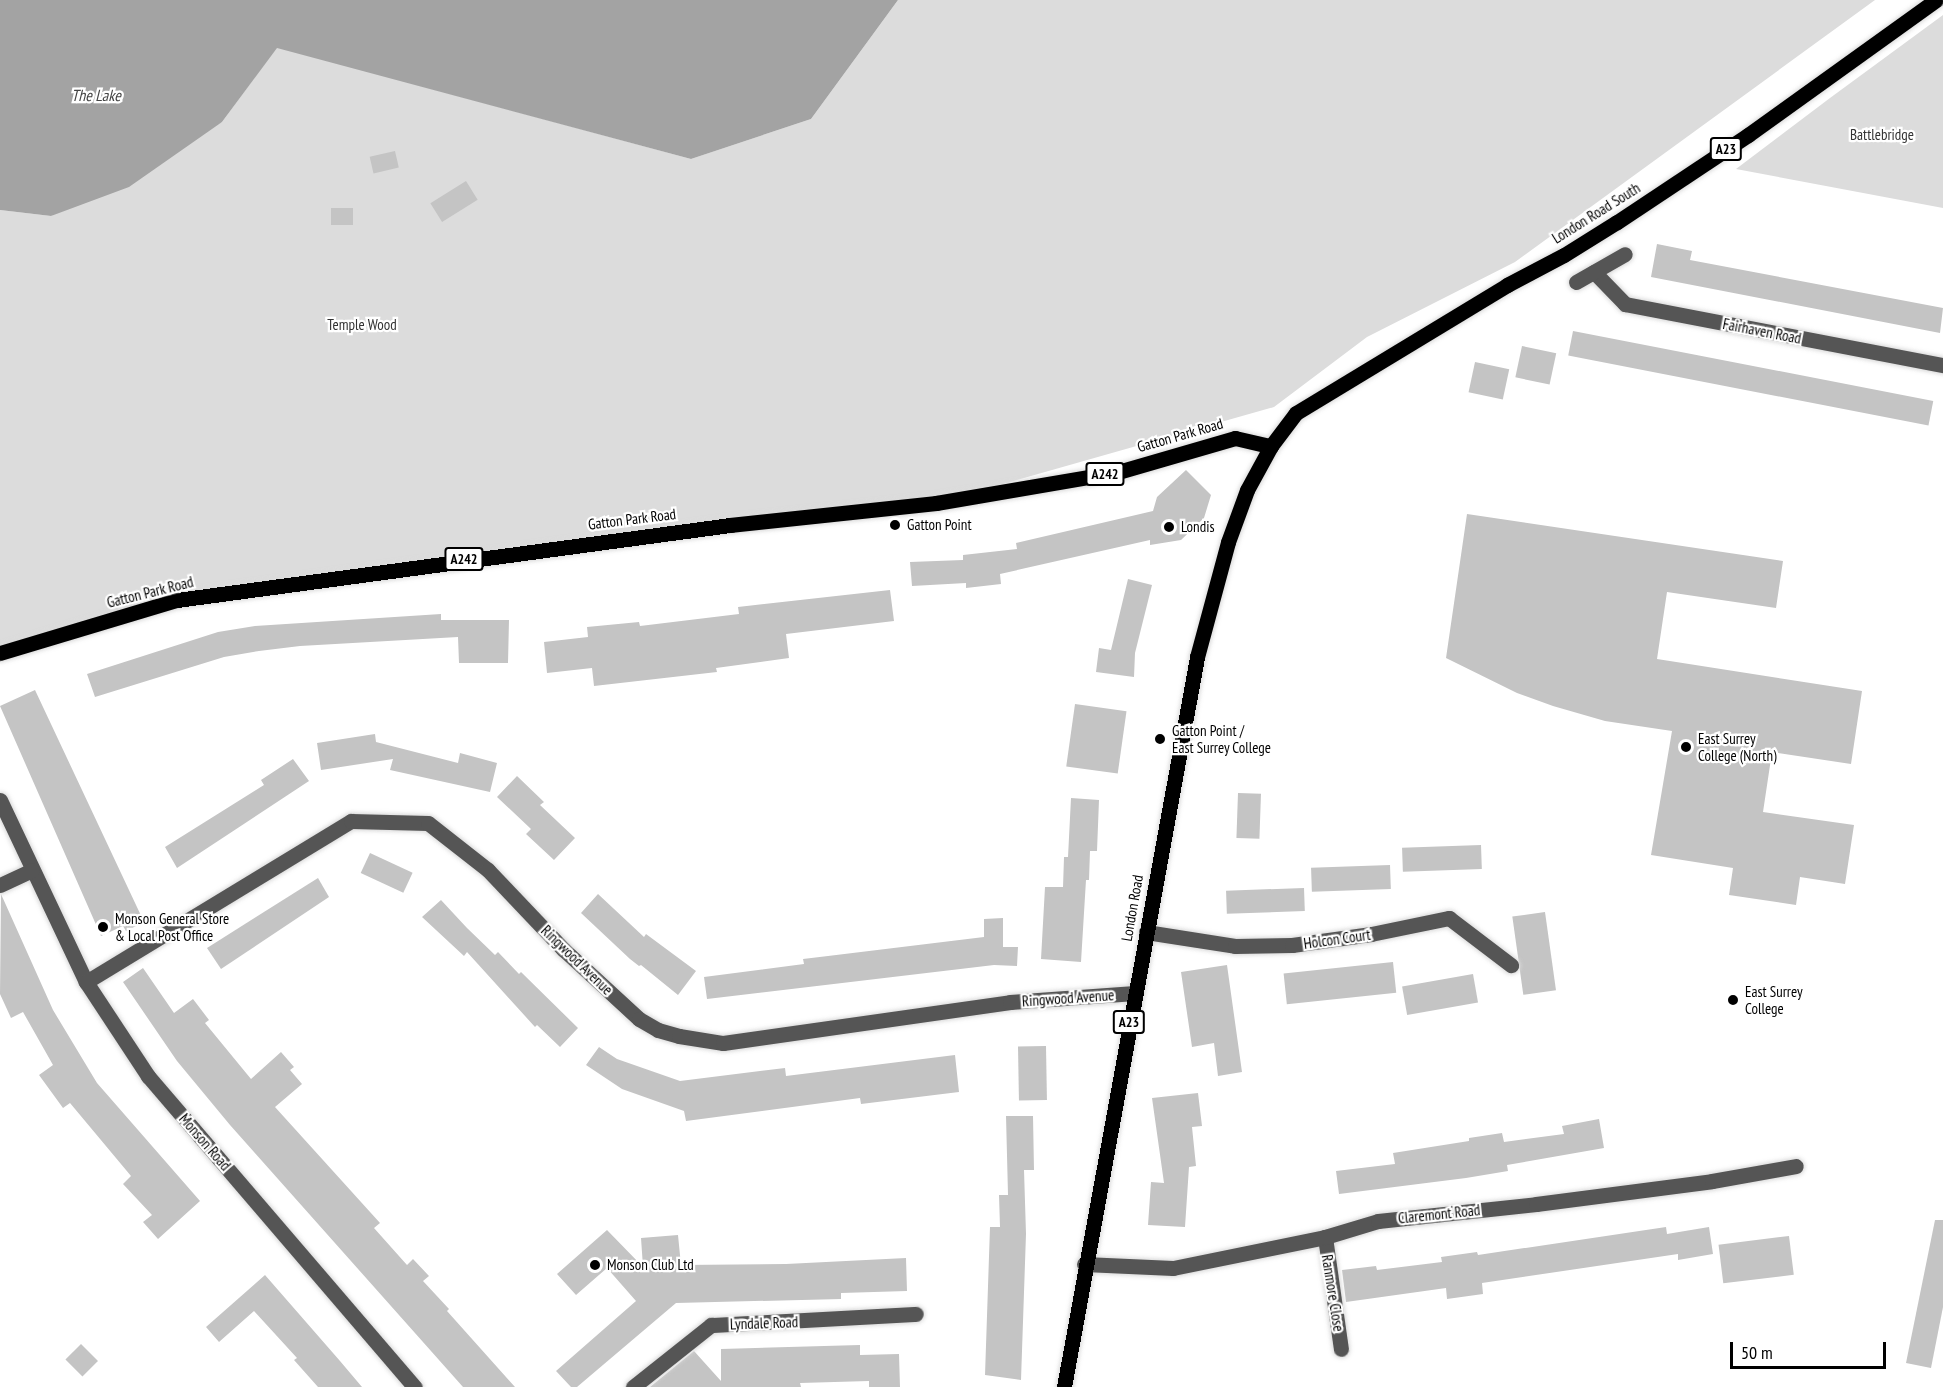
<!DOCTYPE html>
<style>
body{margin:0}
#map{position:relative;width:1943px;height:1387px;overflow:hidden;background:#fff;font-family:"PT Sans Narrow",sans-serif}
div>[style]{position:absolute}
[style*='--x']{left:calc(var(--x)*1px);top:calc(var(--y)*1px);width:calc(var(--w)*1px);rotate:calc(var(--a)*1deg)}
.green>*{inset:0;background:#dcdcdc}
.water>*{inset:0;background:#a3a3a3}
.building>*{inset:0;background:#c4c4c4;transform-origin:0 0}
.roads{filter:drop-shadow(0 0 2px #dbdbdb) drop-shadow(0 0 2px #dbdbdb)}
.minor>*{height:15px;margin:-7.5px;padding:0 7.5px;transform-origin:7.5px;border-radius:7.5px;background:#555}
.major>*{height:15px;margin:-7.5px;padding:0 7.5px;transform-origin:7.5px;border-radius:7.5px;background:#000}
.dots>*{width:16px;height:16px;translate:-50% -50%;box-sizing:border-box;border:3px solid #fff;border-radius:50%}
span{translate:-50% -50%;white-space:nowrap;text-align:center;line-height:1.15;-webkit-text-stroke:4.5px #fff;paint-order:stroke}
.shield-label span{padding:2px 4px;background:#fff;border:2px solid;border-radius:4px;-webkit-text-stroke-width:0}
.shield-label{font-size:14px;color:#000;font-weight:700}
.park-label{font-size:15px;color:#333}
.street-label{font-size:15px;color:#000}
.poi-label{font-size:15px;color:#000}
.left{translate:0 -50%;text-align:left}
.water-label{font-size:16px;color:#444;font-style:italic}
.scale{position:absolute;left:1730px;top:1342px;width:156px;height:27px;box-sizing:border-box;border:3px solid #000;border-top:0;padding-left:8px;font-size:18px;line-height:21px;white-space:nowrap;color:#000;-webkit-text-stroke:4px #fff;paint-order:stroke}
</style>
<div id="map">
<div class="green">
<div style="clip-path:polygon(898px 0,1875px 0,1515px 262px,1367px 337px,1274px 407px,936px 503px,177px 600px,0 653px,0 210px,51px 216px,222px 122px,277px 47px,691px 159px,811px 119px)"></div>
<div style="clip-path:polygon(1943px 15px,1943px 208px,1736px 169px,1830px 98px)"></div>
</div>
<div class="water">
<div style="clip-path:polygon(0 0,898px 0,811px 119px,691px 159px,277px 48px,222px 122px,129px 187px,51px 216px,0 210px)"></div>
</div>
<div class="building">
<div style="left:395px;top:151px;width:17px;height:26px;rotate:77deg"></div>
<div style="left:466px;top:181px;width:22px;height:42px;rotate:58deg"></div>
<div style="left:331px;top:208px;width:22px;height:17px"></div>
<div style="clip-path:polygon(1657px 244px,1692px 251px,1690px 260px,1943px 308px,1940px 333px,1651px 277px)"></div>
<div style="left:1573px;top:331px;width:367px;height:25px;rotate:11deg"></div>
<div style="left:1522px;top:346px;width:35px;height:32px;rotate:12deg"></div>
<div style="left:1475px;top:362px;width:35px;height:31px;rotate:12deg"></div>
<div style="clip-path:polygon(1186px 470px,1211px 495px,1204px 518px,1181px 540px,1150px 545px,1150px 540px,1000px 574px,1001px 584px,966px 588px,966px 583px,912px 586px,910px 562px,963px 560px,963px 555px,1017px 549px,1016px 543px,1153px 511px,1157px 497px)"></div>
<div style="clip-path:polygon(1467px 514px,1783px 561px,1776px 608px,1667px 592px,1657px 659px,1862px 691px,1851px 764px,1772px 752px,1763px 812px,1854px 825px,1845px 884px,1800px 877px,1796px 905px,1729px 895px,1733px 868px,1651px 855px,1672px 731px,1605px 721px,1553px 706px,1517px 693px,1446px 658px)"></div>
<div style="clip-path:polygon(1128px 579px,1152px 585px,1135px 653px,1134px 677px,1096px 672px,1099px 648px,1111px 650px)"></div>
<div style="clip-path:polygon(890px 590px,894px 621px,786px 634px,789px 658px,716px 668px,717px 672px,594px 686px,592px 668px,547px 673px,544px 642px,588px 637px,587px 627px,639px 622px,640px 626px,739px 614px,738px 607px)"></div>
<div style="clip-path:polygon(441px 614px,441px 620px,509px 620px,508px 663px,459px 663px,458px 637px,300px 646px,259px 651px,224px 657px,95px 697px,87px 674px,218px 632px,255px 626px)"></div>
<div style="clip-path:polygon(35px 690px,144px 922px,126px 931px,123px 926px,101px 936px,0 706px)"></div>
<div style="left:1075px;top:704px;width:52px;height:63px;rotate:8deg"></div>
<div style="clip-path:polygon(375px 734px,376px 742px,458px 763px,460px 753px,497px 763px,490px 792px,390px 770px,393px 759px,321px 770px,317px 743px)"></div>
<div style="clip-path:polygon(293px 759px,309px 781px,177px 868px,165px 847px,264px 785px,261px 780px)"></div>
<div style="clip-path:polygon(517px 776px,544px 802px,540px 805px,575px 838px,554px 860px,526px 834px,531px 829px,497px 797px)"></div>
<div style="left:1238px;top:793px;width:23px;height:45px;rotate:2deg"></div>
<div style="clip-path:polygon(1071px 798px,1099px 800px,1097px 851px,1090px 851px,1089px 880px,1086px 880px,1081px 962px,1041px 959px,1045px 887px,1063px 887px,1064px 857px,1068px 857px)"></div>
<div style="left:1481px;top:845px;width:24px;height:79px;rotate:88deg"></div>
<div style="left:370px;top:853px;width:47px;height:22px;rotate:25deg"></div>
<div style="left:1390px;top:865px;width:24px;height:79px;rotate:88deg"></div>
<div style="clip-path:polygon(318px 878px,329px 897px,221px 969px,207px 948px)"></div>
<div style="left:1304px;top:888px;width:23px;height:78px;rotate:88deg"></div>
<div style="clip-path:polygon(1px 894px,53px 1010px,97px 1083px,200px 1201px,158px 1239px,143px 1222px,152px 1215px,123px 1184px,131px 1176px,70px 1103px,63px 1108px,39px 1075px,53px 1065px,23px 1012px,11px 1018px,0 994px)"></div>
<div style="clip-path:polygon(598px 894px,644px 937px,646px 934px,696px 971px,678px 995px,641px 965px,639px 966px,630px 959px,581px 913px)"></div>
<div style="clip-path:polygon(441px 900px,467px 928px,495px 955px,498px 952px,519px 974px,521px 972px,578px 1028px,560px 1047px,537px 1025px,535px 1027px,467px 952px,464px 956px,422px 917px)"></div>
<div style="left:1545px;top:912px;width:79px;height:33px;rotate:82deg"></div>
<div style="clip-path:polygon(1003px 918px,1003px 947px,1018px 947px,1017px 966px,994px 965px,707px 999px,704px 977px,804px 964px,803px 959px,828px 956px,984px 937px,984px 919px)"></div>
<div style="left:1393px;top:962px;width:31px;height:110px;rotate:84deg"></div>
<div style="clip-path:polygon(1227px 965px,1242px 1072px,1218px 1076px,1214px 1043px,1192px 1047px,1181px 972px)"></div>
<div style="clip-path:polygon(143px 968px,174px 1013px,193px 999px,209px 1020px,205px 1023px,251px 1079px,281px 1052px,294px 1067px,290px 1070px,302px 1084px,275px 1107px,380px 1223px,374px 1228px,407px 1265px,413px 1259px,429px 1276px,423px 1281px,449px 1309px,447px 1311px,515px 1387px,463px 1387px,230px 1125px,177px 1061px,123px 982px)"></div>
<div style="left:1473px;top:974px;width:29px;height:72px;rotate:80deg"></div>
<div style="left:1046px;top:1046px;width:54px;height:28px;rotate:89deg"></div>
<div style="clip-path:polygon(599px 1047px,617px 1059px,680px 1081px,785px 1068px,786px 1076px,955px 1055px,959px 1092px,861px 1104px,860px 1098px,686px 1121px,684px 1111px,622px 1089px,586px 1065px)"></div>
<div style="clip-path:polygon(1198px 1093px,1202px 1126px,1192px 1127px,1196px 1166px,1189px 1167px,1185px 1227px,1148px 1225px,1151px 1182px,1164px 1183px,1152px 1098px)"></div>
<div style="clip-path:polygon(1006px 1116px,1033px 1116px,1034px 1170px,1024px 1170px,1026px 1234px,1021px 1380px,985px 1375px,990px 1227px,1000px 1227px,999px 1195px,1008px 1195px)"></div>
<div style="clip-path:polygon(1599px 1119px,1604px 1148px,1507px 1165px,1508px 1171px,1466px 1178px,1339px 1194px,1336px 1171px,1395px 1164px,1393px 1153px,1469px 1141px,1469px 1138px,1502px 1133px,1504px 1142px,1564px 1134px,1562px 1126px)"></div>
<div style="clip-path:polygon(1935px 1220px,1943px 1220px,1943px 1307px,1931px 1368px,1906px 1363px)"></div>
<div style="clip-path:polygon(1666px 1227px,1667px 1234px,1709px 1227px,1713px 1254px,1678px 1260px,1678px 1254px,1482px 1283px,1483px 1294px,1447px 1299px,1446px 1288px,1346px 1302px,1342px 1270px,1376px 1266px,1377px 1270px,1442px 1262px,1441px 1257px,1477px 1252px,1478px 1255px)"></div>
<div style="clip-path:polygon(607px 1230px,643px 1267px,641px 1238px,678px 1235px,681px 1265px,786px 1264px,906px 1258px,907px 1291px,841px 1293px,841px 1299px,676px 1303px,577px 1387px,571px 1387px,556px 1371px,636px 1301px,607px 1268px,576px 1295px,557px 1274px)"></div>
<div style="left:1789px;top:1236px;width:39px;height:71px;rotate:83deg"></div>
<div style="clip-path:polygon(265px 1275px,340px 1361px,362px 1387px,318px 1387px,294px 1360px,297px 1358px,254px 1311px,219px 1342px,206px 1327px)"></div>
<div style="left:81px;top:1344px;width:24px;height:22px;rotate:45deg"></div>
<div style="clip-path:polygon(860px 1345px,860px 1355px,899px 1354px,900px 1387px,869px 1387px,869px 1381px,800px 1383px,801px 1387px,650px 1387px,694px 1351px,721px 1381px,721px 1349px)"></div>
</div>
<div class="roads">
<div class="minor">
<div style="--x:1594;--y:272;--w:45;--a:45.9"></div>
<div style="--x:1625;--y:304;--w:324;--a:10.9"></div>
<div style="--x:1576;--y:282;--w:56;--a:-29.7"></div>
<div style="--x:0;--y:800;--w:201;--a:64.7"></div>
<div style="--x:86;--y:982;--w:113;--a:56.6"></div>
<div style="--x:148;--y:1076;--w:410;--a:49.4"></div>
<div style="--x:0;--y:885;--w:35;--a:-25"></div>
<div style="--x:1146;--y:932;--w:90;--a:8.9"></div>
<div style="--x:1235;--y:946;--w:57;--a:-1"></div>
<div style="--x:1292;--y:945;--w:80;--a:-7.9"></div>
<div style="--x:1371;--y:934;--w:80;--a:-11.6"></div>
<div style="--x:1449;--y:918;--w:78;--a:37.2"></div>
<div style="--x:86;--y:982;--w:310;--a:-31.3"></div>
<div style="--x:351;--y:821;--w:77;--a:1.5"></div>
<div style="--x:428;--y:823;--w:76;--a:38.1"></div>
<div style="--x:488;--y:870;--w:109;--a:46.5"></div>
<div style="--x:563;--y:949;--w:103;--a:42.6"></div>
<div style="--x:639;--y:1019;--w:22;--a:30"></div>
<div style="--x:658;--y:1030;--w:22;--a:16"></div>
<div style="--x:679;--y:1036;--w:45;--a:9"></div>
<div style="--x:723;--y:1043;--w:290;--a:-8.1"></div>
<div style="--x:1010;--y:1002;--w:125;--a:-4.1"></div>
<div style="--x:1325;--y:1237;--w:113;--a:81.9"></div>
<div style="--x:1084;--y:1264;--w:89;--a:2.6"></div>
<div style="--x:1173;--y:1268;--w:155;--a:-11.5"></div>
<div style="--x:1325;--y:1237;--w:55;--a:-16.8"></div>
<div style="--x:1378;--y:1221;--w:159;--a:-6.1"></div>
<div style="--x:1536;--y:1204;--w:177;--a:-7.4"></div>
<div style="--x:1712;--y:1181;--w:85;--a:-10.1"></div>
<div style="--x:633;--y:1387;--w:100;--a:-38.5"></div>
<div style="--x:711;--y:1325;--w:205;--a:-3.1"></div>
</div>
<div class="major">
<div style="--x:0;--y:653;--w:185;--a:-16.7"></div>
<div style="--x:177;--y:600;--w:558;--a:-7.72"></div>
<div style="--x:730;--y:525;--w:207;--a:-6.1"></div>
<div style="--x:936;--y:503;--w:185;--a:-9.7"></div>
<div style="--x:1118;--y:472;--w:122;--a:-16.2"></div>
<div style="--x:1235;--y:438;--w:37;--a:13"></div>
<div style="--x:1064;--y:1387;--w:742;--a:-79.67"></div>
<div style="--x:1197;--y:657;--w:119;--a:-74.9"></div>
<div style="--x:1228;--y:542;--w:55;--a:-69.9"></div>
<div style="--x:1247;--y:490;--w:50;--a:-61.4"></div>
<div style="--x:1271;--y:446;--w:41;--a:-52.9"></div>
<div style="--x:1296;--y:413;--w:247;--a:-31.2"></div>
<div style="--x:1507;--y:285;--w:64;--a:-27.8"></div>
<div style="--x:1564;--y:255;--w:62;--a:-31.9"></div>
<div style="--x:1617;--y:222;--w:157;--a:-33.6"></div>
<div style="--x:1748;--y:135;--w:231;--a:-35.7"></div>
</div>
</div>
<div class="dots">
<div style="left:895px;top:525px;background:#000"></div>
<div style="left:1169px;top:527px;background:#000"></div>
<div style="left:1160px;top:739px;background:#000"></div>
<div style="left:1686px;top:747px;background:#000"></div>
<div style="left:103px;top:927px;background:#000"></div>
<div style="left:1733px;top:1000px;background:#000"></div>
<div style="left:595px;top:1265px;background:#000"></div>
</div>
<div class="shield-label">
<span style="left:1726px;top:149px">A23</span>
<span style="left:1105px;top:474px">A242</span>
<span style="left:464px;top:559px">A242</span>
<span style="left:1129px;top:1022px">A23</span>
</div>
<div class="park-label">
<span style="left:1882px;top:135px">Battlebridge</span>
<span style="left:362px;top:325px">Temple Wood</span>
</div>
<div class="street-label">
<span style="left:1596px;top:213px;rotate:-32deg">London Road South</span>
<span style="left:1762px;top:331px;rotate:11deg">Fairhaven Road</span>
<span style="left:1180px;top:435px;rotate:-16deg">Gatton Park Road</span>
<span style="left:632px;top:519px;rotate:-7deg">Gatton Park Road</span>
<span style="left:150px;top:592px;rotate:-14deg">Gatton Park Road</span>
<span style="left:1132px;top:908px;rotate:-80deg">London Road</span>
<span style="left:1337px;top:939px;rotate:-8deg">Holcon Court</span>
<span style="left:577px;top:960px;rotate:44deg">Ringwood Avenue</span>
<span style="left:1068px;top:998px;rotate:-4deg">Ringwood Avenue</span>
<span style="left:205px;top:1142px;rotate:49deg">Monson Road</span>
<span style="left:1439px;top:1214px;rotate:-6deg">Claremont Road</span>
<span style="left:1333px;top:1293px;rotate:81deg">Ranmore Close</span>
<span style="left:764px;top:1323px;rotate:-2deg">Lyndale Road</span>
</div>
<div class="poi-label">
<span class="left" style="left:907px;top:525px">Gatton Point</span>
<span class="left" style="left:1181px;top:527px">Londis</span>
<span class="left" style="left:1172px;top:739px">Gatton Point /<br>East Surrey College</span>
<span class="left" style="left:1698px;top:747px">East Surrey<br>College (North)</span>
<span class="left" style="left:115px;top:927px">Monson General Store<br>&amp; Local Post Office</span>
<span class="left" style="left:1745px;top:1000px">East Surrey<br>College</span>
<span class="left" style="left:607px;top:1265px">Monson Club Ltd</span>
</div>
<div class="water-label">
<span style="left:96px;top:95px">The Lake</span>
</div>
<div class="scale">50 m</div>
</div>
